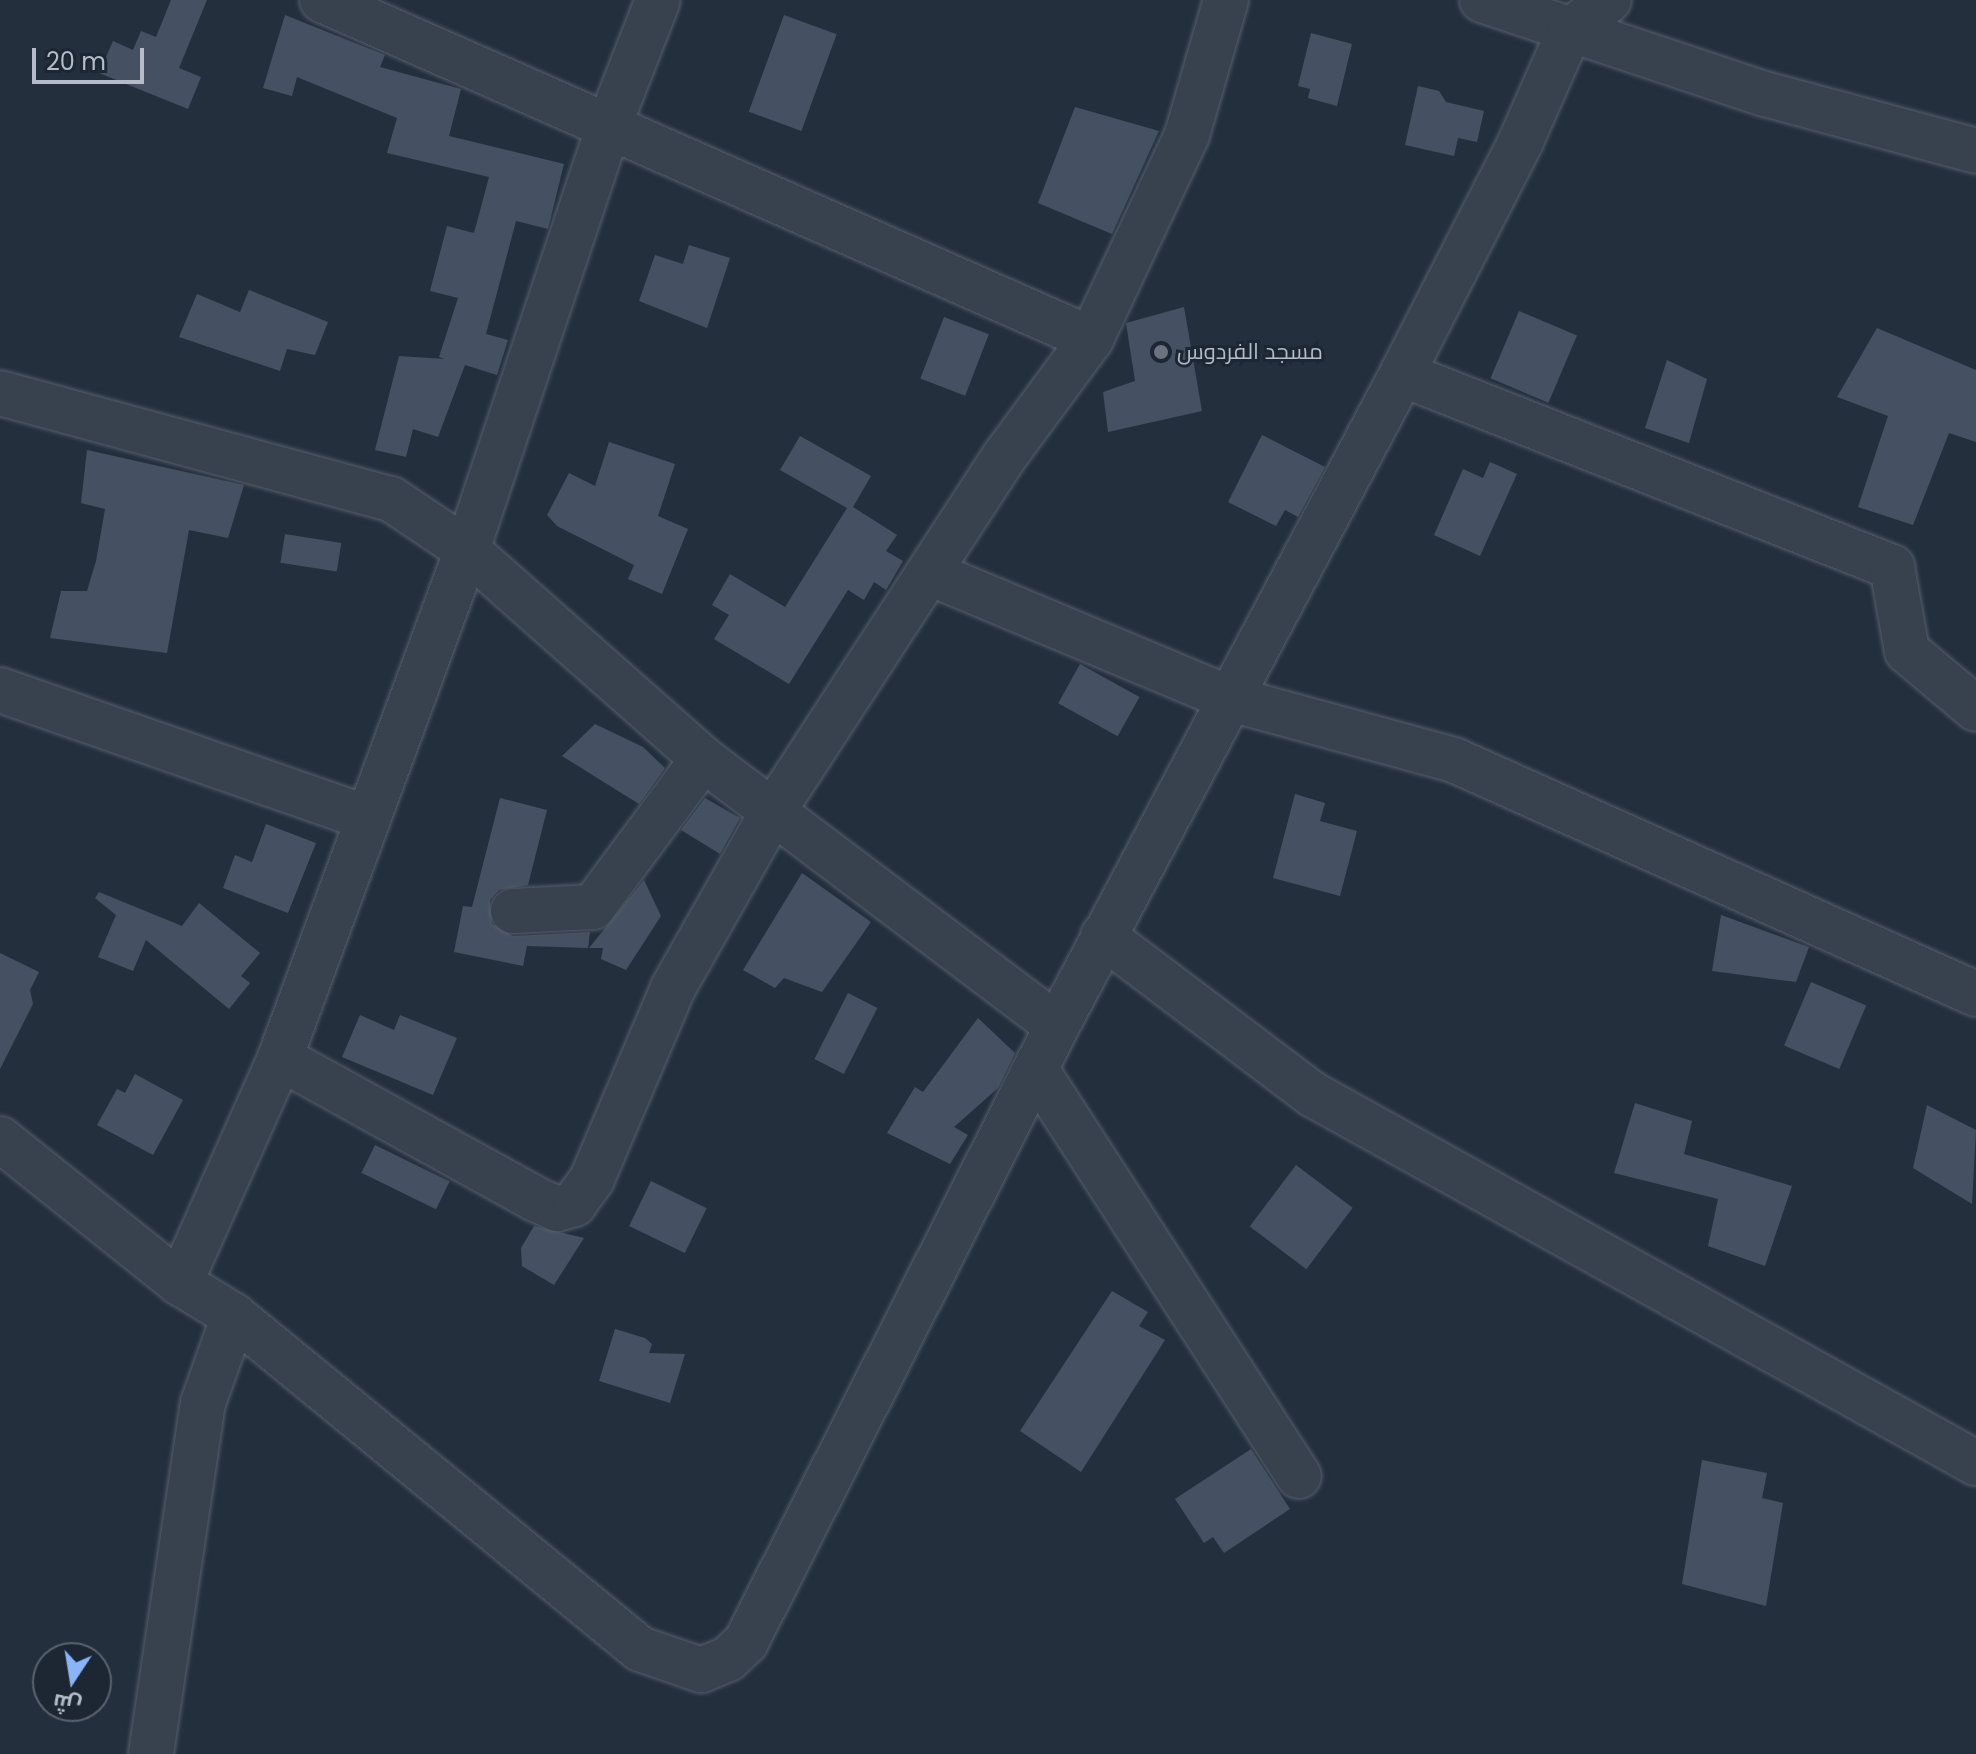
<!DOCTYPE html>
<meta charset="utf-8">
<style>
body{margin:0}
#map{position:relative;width:1976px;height:1754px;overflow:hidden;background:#242f3e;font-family:Poppins,Cairo,sans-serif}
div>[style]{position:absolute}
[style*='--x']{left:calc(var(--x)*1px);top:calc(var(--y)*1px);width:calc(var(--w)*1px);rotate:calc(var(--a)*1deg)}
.building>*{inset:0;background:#455162;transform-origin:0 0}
.roads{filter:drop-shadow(0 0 2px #565f6c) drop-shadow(0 0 2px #565f6c)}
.minor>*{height:44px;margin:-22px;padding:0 22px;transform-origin:22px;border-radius:22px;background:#38414e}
.dots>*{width:22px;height:22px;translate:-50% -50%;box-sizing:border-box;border:4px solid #1d2633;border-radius:50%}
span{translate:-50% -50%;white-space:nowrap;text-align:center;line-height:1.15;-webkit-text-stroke:6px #1d2633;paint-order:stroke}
.poi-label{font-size:22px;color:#b4bcc9}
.left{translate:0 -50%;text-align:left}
.north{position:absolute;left:32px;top:1642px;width:80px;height:80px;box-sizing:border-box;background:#1d2633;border:2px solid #59626f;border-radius:50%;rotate:192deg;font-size:22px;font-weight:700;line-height:32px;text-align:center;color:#b4bcc9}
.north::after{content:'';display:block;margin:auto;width:28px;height:36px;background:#8ab4f8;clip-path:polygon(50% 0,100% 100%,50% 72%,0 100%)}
.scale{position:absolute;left:32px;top:48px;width:112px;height:36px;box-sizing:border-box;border:4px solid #b4bcc9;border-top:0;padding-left:10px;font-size:24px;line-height:28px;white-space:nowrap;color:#b4bcc9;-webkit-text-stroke:6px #1d2633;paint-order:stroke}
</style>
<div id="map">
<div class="building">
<div style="clip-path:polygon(171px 0,207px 0,179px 68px,201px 77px,188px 109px,99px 73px,113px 41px,133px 50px,141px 31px,156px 37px)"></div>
<div style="clip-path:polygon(285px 15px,385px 55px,380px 67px,461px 89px,449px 136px,564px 164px,548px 229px,516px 221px,486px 334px,508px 340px,497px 375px,465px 365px,438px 437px,413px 429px,406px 457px,375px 450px,399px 356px,445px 359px,439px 357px,458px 298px,430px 291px,447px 226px,474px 233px,489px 177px,387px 153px,397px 118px,297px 77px,292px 96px,263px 88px)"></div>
<div style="left:784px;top:15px;width:56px;height:103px;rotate:20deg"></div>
<div style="clip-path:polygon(1311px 33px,1352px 44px,1337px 106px,1308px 98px,1310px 89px,1298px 86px)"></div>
<div style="clip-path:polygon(1418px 86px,1439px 91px,1446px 102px,1484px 111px,1477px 142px,1458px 138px,1454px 156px,1405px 145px)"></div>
<div style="clip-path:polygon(1075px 107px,1159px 131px,1112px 234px,1038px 203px)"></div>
<div style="clip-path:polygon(689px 245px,730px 258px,707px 328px,639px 301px,655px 255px,683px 264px)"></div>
<div style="clip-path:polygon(249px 290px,328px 322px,315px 355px,287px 349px,280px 371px,179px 337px,197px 294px,240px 312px)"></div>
<div style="clip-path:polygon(1184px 307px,1202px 411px,1108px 432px,1103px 392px,1135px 381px,1126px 323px)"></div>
<div style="left:1519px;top:311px;width:63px;height:73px;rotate:23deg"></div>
<div style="left:944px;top:317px;width:48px;height:66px;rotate:21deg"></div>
<div style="clip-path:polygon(1877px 328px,1976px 370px,1976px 442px,1949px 433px,1913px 525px,1858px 507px,1888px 416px,1837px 397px)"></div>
<div style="clip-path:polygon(1667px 360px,1707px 379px,1689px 443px,1645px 428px)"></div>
<div style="clip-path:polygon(1262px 435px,1325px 467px,1298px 517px,1285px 510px,1276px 526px,1228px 502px)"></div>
<div style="clip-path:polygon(800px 436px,871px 476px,853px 507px,897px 535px,886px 551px,903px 561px,886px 590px,874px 582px,864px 600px,848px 590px,789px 684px,714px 639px,729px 615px,712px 605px,730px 574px,785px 607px,847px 508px,780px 470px)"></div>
<div style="clip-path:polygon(609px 442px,675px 464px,658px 516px,688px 529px,662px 594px,628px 579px,634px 565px,557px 526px,547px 515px,569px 473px,595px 486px)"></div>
<div style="clip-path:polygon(87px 450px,244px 485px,228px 538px,189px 530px,167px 653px,50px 638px,61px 591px,87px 591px,96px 561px,105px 509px,81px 503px)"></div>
<div style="clip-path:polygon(1490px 462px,1517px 474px,1480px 556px,1434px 535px,1463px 469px,1483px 478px)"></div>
<div style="left:285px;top:534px;width:57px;height:29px;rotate:9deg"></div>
<div style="left:1080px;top:664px;width:68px;height:45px;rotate:29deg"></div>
<div style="clip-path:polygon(595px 724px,643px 747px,665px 768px,639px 804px,562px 756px)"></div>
<div style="clip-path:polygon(1295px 794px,1325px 803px,1320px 821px,1357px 831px,1340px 896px,1273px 878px)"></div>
<div style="clip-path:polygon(500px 798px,547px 810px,528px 885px,499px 890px,490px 900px,492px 924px,513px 936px,590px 932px,588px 948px,527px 946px,523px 966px,454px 952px,463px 906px,472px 907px)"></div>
<div style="clip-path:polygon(705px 798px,740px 818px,720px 854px,681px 830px)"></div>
<div style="clip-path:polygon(266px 824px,316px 843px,288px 913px,223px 888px,235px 855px,252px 862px)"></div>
<div style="clip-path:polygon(802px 873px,871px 922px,822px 992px,784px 978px,775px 988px,743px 970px)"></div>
<div style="clip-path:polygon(644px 880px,661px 916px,626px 970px,601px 959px,603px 948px,589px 948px)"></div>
<div style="clip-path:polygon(99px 892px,182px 926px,199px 903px,260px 953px,241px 976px,250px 983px,229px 1009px,146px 940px,133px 971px,98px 957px,116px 915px,95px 898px)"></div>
<div style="clip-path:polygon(1721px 915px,1809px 947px,1796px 982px,1712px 971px)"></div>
<div style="clip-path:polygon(0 953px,39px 972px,30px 990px,33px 1004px,0 1069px)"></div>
<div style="left:1811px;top:982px;width:60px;height:69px;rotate:23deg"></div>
<div style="left:848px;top:993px;width:33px;height:74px;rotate:27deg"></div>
<div style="clip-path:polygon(360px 1015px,394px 1030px,400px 1015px,457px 1038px,433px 1095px,342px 1057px)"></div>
<div style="clip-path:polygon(978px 1018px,1015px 1053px,998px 1088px,954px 1127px,968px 1135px,950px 1164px,887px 1133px,915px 1087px,923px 1092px)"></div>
<div style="clip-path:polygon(135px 1074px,183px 1100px,153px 1155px,97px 1125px,117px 1089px,125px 1093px)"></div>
<div style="clip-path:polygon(1635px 1103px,1692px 1121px,1684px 1154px,1792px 1186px,1765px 1266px,1708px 1246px,1718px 1199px,1614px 1173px)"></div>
<div style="clip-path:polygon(1927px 1105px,1976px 1130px,1972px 1204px,1913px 1168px)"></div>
<div style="left:375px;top:1145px;width:83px;height:31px;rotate:26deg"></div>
<div style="left:1296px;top:1165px;width:71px;height:77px;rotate:37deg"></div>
<div style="left:651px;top:1181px;width:62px;height:50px;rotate:26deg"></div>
<div style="clip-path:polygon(534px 1226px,584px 1238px,554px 1285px,522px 1266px,521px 1248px)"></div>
<div style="clip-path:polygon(1112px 1291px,1148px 1312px,1139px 1326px,1165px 1340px,1081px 1472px,1020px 1431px)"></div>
<div style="clip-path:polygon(615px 1329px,645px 1338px,652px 1344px,649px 1353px,685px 1354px,670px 1403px,599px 1381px)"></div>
<div style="clip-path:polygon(1251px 1449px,1290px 1509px,1224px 1553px,1213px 1537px,1204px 1543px,1175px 1499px)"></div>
<div style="clip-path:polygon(1702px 1460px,1767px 1473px,1762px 1498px,1783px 1503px,1766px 1606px,1682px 1584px)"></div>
</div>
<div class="roads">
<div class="minor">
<div style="--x:322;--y:0;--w:840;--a:23.79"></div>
<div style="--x:1482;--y:0;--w:298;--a:18.4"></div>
<div style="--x:1765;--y:94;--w:219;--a:15.1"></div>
<div style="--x:1402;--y:374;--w:527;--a:21.5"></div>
<div style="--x:1892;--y:567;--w:85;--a:79.9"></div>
<div style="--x:1907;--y:651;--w:90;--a:40"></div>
<div style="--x:0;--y:393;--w:405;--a:15.2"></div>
<div style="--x:391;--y:499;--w:92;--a:33.9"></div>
<div style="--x:467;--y:550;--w:315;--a:41.5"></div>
<div style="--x:703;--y:759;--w:443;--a:37"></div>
<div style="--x:932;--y:574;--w:324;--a:22.7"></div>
<div style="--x:1231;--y:699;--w:231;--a:15.3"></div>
<div style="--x:1454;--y:760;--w:572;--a:24.15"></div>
<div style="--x:0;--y:690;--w:390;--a:19.2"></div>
<div style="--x:513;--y:911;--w:80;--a:-2.9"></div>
<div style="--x:593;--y:907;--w:184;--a:-53.4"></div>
<div style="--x:1103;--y:936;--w:262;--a:37.1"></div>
<div style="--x:1312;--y:1094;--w:760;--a:29.06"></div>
<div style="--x:280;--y:1058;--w:291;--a:28.9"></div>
<div style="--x:535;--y:1199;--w:24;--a:24"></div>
<div style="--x:557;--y:1209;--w:18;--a:-16"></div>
<div style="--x:574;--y:1204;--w:31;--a:-54"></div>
<div style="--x:592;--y:1179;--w:207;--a:-67"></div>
<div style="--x:673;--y:988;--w:201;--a:-60.5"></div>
<div style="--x:772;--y:813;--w:425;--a:-56.9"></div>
<div style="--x:1004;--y:457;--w:147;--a:-53.6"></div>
<div style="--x:1091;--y:339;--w:225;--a:-64.8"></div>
<div style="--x:1187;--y:135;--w:141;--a:-73.9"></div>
<div style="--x:1038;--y:1073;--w:480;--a:57.1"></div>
<div style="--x:0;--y:1139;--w:231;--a:38.7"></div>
<div style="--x:180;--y:1283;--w:63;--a:31.4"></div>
<div style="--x:234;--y:1316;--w:525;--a:39.36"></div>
<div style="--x:640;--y:1649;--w:65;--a:19"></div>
<div style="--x:701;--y:1670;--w:29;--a:-22"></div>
<div style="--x:728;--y:1659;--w:25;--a:-43"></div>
<div style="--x:746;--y:1642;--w:690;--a:-63.21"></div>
<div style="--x:1057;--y:1026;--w:738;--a:-62.11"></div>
<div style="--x:1402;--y:374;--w:259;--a:-62.9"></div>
<div style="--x:1520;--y:143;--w:121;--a:-66.2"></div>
<div style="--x:1569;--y:32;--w:51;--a:-38.7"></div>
<div style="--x:180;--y:1283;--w:246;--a:-66"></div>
<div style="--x:280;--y:1058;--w:541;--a:-69.79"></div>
<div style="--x:467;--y:550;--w:445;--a:-71.5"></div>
<div style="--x:608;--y:128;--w:137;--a:-68.7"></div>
<div style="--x:151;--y:1754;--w:355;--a:-81.6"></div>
<div style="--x:203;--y:1403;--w:92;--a:-70.4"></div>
</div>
</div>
<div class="dots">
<div style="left:1161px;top:352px;background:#6b7280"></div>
</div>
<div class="poi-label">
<span class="left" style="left:1177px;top:352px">مسجد الفردوس</span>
</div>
<div class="north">ش</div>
<div class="scale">20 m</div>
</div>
